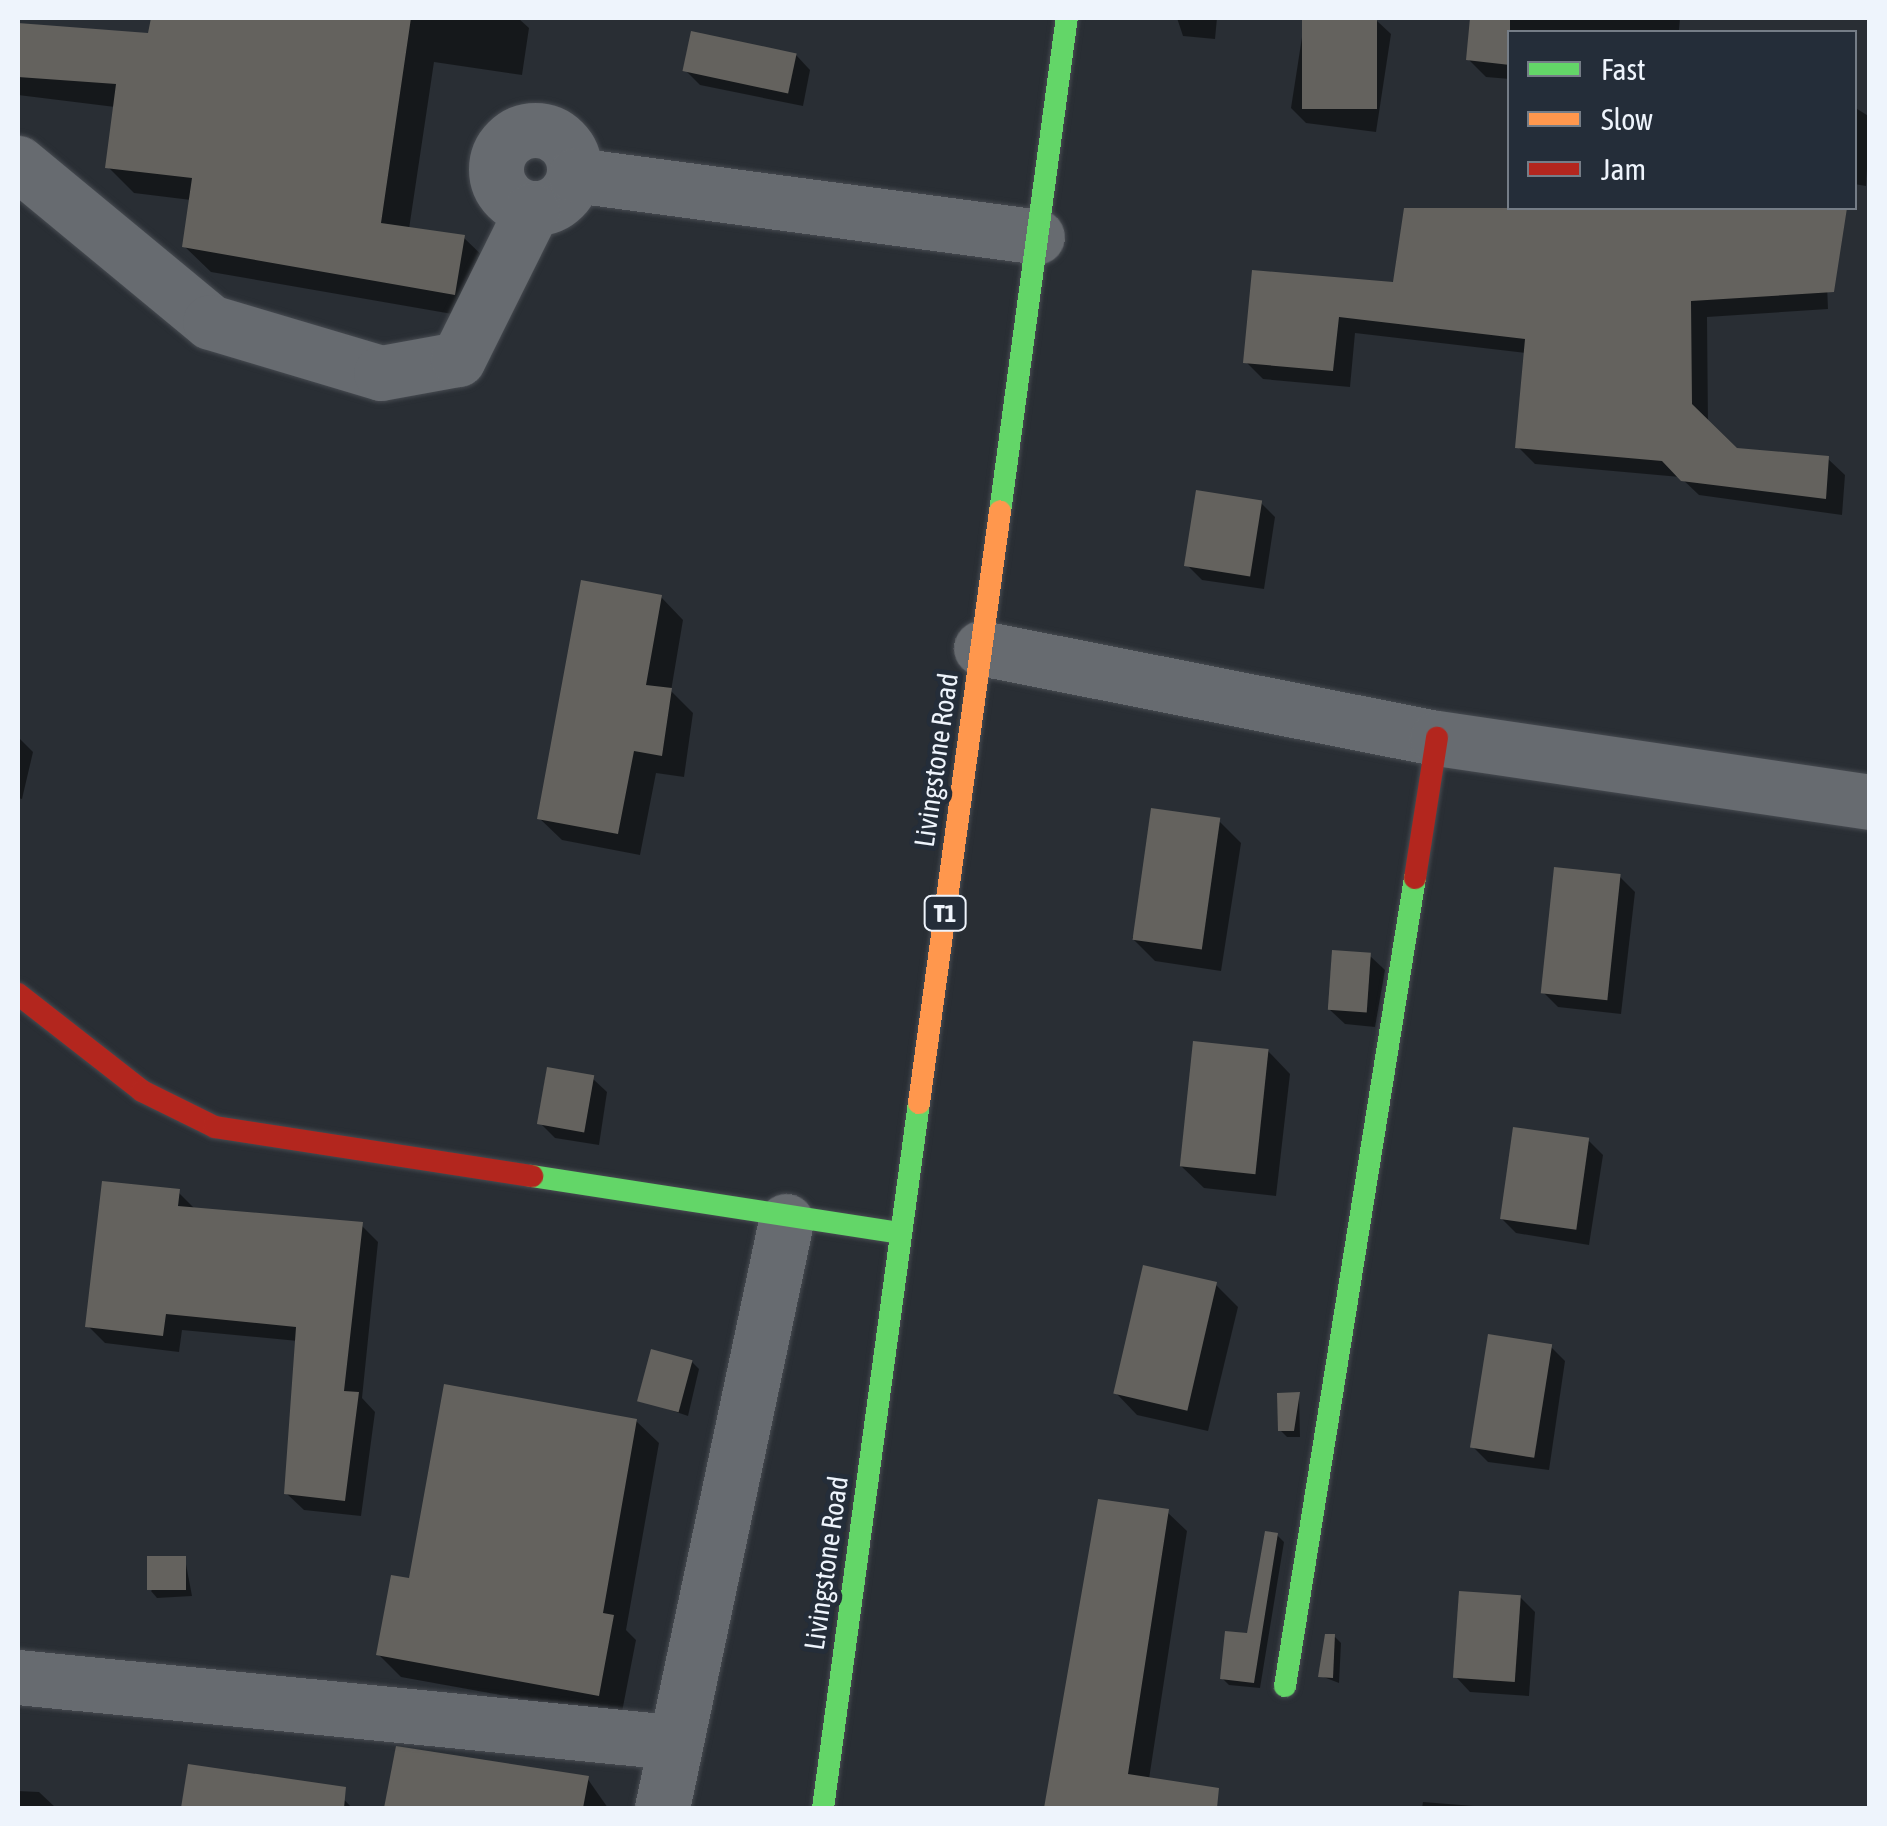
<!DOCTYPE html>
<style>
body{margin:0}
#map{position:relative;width:1887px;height:1826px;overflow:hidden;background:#292e34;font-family:"Asap Condensed",sans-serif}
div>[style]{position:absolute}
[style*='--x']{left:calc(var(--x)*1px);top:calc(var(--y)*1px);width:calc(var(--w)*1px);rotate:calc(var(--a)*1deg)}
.shadow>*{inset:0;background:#0007}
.building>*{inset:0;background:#64625e;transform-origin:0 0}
.roads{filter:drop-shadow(0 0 2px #474b51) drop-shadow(0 0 2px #474b51)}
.street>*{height:55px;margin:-27.5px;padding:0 27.5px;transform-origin:27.5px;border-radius:27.5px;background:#676b70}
.street>.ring{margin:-27.5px;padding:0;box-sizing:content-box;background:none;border:55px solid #676b70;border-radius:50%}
.fast>*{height:22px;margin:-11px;padding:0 11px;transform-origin:11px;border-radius:11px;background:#63d668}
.slow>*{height:22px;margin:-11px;padding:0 11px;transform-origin:11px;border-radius:11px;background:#ff974d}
.jam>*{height:22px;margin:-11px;padding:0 11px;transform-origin:11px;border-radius:11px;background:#b3261e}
span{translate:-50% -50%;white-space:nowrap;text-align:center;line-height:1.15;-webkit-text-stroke:10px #242d39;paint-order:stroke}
.shield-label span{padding:2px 8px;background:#242d39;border:2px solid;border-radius:8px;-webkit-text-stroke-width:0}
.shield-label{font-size:25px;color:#eef4fc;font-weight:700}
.street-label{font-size:28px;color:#eef4fc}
.frame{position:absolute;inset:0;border:20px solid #eef4fc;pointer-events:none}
.legend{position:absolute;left:1507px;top:30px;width:350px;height:180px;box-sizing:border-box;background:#242d39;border:2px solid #757d87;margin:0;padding:12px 18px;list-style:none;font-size:30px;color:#eef4fc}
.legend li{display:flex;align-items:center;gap:20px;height:50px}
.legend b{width:50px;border:2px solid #757d87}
</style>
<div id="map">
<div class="shadow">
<div style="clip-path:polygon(153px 18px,518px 18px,529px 28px,522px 75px,434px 62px,409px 229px,463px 237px,490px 263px,481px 319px,211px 272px,184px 246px,191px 200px,134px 193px,108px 167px,115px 107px,18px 95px,18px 26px,150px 36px)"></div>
<div style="clip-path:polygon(1177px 18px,1217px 18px,1215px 39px,1183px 36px)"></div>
<div style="clip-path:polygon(1305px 18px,1376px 20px,1391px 34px,1376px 132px,1306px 123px,1291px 108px)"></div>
<div style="clip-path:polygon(1473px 18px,1680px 18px,1679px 30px,1654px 32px,1510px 32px,1510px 79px,1486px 77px,1468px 59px)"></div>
<div style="clip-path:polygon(796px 55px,810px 70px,803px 106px,700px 85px,685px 70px)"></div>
<div style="clip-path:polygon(1854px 107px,1870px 117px,1866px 186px,1854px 184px)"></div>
<div style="clip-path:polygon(1517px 208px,1824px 208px,1828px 309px,1707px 317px,1708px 424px,1736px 450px,1827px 458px,1845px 475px,1842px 515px,1699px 495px,1680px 477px,1535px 464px,1518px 447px,1526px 353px,1355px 333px,1350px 387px,1263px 379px,1246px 362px,1514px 226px)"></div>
<div style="clip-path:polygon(1260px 502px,1275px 517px,1264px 589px,1202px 580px,1187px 565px)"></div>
<div style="clip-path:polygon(661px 597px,683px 620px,671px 691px,693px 713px,684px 777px,656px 773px,640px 855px,562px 840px,539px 818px)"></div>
<div style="clip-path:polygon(18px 737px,33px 752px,22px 799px,18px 798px)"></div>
<div style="clip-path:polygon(1219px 821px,1241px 843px,1221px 971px,1155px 961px,1132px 938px)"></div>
<div style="clip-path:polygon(1620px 877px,1635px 892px,1621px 1014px,1558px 1007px,1543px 992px)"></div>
<div style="clip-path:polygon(1370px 956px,1385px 970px,1375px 1027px,1345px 1024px,1330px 1010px)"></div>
<div style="clip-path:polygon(1268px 1051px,1290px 1074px,1276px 1196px,1204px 1188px,1181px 1166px)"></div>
<div style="clip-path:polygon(592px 1078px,607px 1092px,599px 1145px,555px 1138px,540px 1123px)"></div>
<div style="clip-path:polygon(1588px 1140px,1603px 1155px,1589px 1245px,1516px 1233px,1502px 1219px)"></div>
<div style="clip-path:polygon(178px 1192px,195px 1209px,361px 1225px,378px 1242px,362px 1398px,375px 1412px,361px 1516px,304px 1510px,287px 1494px,298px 1341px,182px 1330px,179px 1352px,105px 1343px,88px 1326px)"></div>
<div style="clip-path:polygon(1216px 1285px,1238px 1307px,1208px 1431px,1137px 1415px,1115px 1392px)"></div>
<div style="clip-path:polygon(1550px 1346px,1565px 1361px,1549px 1470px,1488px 1462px,1473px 1447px)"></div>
<div style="clip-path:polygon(692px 1362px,699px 1369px,688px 1416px,641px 1400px)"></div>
<div style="clip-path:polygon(1299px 1395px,1300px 1437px,1287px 1437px,1280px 1430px)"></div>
<div style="clip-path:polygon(636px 1421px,659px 1443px,626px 1630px,636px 1640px,621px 1717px,401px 1677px,379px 1655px,411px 1581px)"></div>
<div style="clip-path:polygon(1100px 1502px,1167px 1512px,1187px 1531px,1149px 1779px,1201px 1808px,1047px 1808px)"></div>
<div style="clip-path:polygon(1277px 1535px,1284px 1542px,1260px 1688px,1229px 1685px,1222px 1678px,1249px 1636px)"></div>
<div style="clip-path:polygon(185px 1559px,192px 1596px,157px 1598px,151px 1591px)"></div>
<div style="clip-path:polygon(1520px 1597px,1535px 1612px,1529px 1696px,1470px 1692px,1456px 1677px)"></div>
<div style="clip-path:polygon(1334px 1636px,1341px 1643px,1339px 1683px,1321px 1676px)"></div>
<div style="clip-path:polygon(398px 1749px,587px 1778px,608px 1808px,387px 1808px)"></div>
<div style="clip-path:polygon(190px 1766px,332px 1787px,352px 1808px,183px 1808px)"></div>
<div style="clip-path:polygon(18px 1791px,39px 1792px,56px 1808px,18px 1808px)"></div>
<div style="clip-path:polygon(1423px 1802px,1499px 1808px,1422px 1808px)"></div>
</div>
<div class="building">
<div style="clip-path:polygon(151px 18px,411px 18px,381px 223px,465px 235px,455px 295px,182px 247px,192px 178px,105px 168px,116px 84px,18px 77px,18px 23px,148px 33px)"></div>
<div style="left:1302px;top:18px;width:75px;height:91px"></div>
<div style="clip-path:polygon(1470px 18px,1510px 18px,1510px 65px,1466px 60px)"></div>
<div style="left:691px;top:31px;width:108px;height:41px;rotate:12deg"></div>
<div style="clip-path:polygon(1404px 208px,1847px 208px,1834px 292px,1691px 301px,1692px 404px,1737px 448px,1829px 456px,1826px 499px,1681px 481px,1662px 461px,1515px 448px,1525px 339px,1339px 317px,1333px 371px,1243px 363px,1252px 270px,1393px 282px)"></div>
<div style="left:1196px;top:490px;width:67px;height:77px;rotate:9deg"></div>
<div style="clip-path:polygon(581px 580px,662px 595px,646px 685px,672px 688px,662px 756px,634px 751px,618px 834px,537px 819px)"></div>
<div style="left:1151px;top:808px;width:70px;height:133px;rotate:8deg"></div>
<div style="left:1554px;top:867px;width:67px;height:127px;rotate:6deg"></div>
<div style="left:1332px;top:950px;width:39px;height:60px;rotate:4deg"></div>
<div style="left:1193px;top:1041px;width:76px;height:126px;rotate:6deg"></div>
<div style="left:547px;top:1067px;width:48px;height:58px;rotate:10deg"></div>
<div style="left:1513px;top:1127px;width:77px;height:93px;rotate:8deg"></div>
<div style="clip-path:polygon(102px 1181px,180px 1189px,178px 1206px,363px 1222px,344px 1391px,359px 1392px,345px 1501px,284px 1494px,296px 1327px,166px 1314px,163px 1336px,85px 1327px)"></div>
<div style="left:1143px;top:1265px;width:76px;height:132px;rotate:13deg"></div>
<div style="left:1488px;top:1334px;width:65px;height:115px;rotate:9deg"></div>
<div style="left:651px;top:1349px;width:43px;height:54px;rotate:15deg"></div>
<div style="clip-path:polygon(444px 1384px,637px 1419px,603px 1613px,614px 1615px,599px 1696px,376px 1655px,391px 1575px,409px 1578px)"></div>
<div style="clip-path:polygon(1300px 1392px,1294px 1431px,1278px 1431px,1277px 1393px)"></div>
<div style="clip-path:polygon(1098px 1499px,1169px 1509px,1128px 1774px,1219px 1788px,1217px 1808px,1044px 1808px)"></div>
<div style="clip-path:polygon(1265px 1531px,1278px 1533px,1254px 1683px,1220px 1679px,1225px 1631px,1247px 1633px)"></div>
<div style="left:186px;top:1556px;width:34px;height:39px;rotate:90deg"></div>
<div style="left:1459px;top:1591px;width:62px;height:87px;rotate:4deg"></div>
<div style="clip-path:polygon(1325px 1634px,1335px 1634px,1333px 1678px,1318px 1677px)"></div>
<div style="clip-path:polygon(396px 1746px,589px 1776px,583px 1808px,384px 1808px)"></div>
<div style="clip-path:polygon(188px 1764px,346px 1787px,344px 1808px,181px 1808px)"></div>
</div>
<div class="roads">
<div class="street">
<div class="ring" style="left:496px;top:130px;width:23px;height:23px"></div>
<div style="--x:18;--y:163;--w:249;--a:39.6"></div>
<div style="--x:210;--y:322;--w:178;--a:16.6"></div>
<div style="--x:381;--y:373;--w:78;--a:-10.3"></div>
<div style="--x:458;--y:359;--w:166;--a:-63.6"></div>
<div style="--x:575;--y:175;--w:466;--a:7.6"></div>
<div style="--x:981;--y:648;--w:465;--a:11.2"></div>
<div style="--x:1437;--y:738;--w:438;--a:8.4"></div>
<div style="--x:18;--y:1677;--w:656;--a:5.68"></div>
<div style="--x:662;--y:1808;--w:600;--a:-78.07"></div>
</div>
<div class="fast">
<div style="--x:1000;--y:512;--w:499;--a:-82.3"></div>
<div style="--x:532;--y:1176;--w:373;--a:8.8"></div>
<div style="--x:1285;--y:1686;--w:818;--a:-80.86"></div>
<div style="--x:823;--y:1808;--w:712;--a:-82.25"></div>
</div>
<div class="slow">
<div style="--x:919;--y:1103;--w:597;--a:-82.2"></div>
</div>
<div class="jam">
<div style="--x:1415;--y:878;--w:142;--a:-81.1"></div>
<div style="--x:18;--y:994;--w:157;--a:38"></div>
<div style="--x:142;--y:1091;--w:81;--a:26.3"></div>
<div style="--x:215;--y:1127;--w:321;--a:8.8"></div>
</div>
</div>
<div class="shield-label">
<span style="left:945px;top:913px">T1</span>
</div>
<div class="street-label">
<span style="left:936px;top:760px;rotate:-82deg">Livingstone Road</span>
<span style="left:826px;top:1563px;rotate:-82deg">Livingstone Road</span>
</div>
<div class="frame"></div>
<ul class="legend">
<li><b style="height:12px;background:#63d668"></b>Fast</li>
<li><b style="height:12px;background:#ff974d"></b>Slow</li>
<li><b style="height:12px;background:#b3261e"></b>Jam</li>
</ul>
</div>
